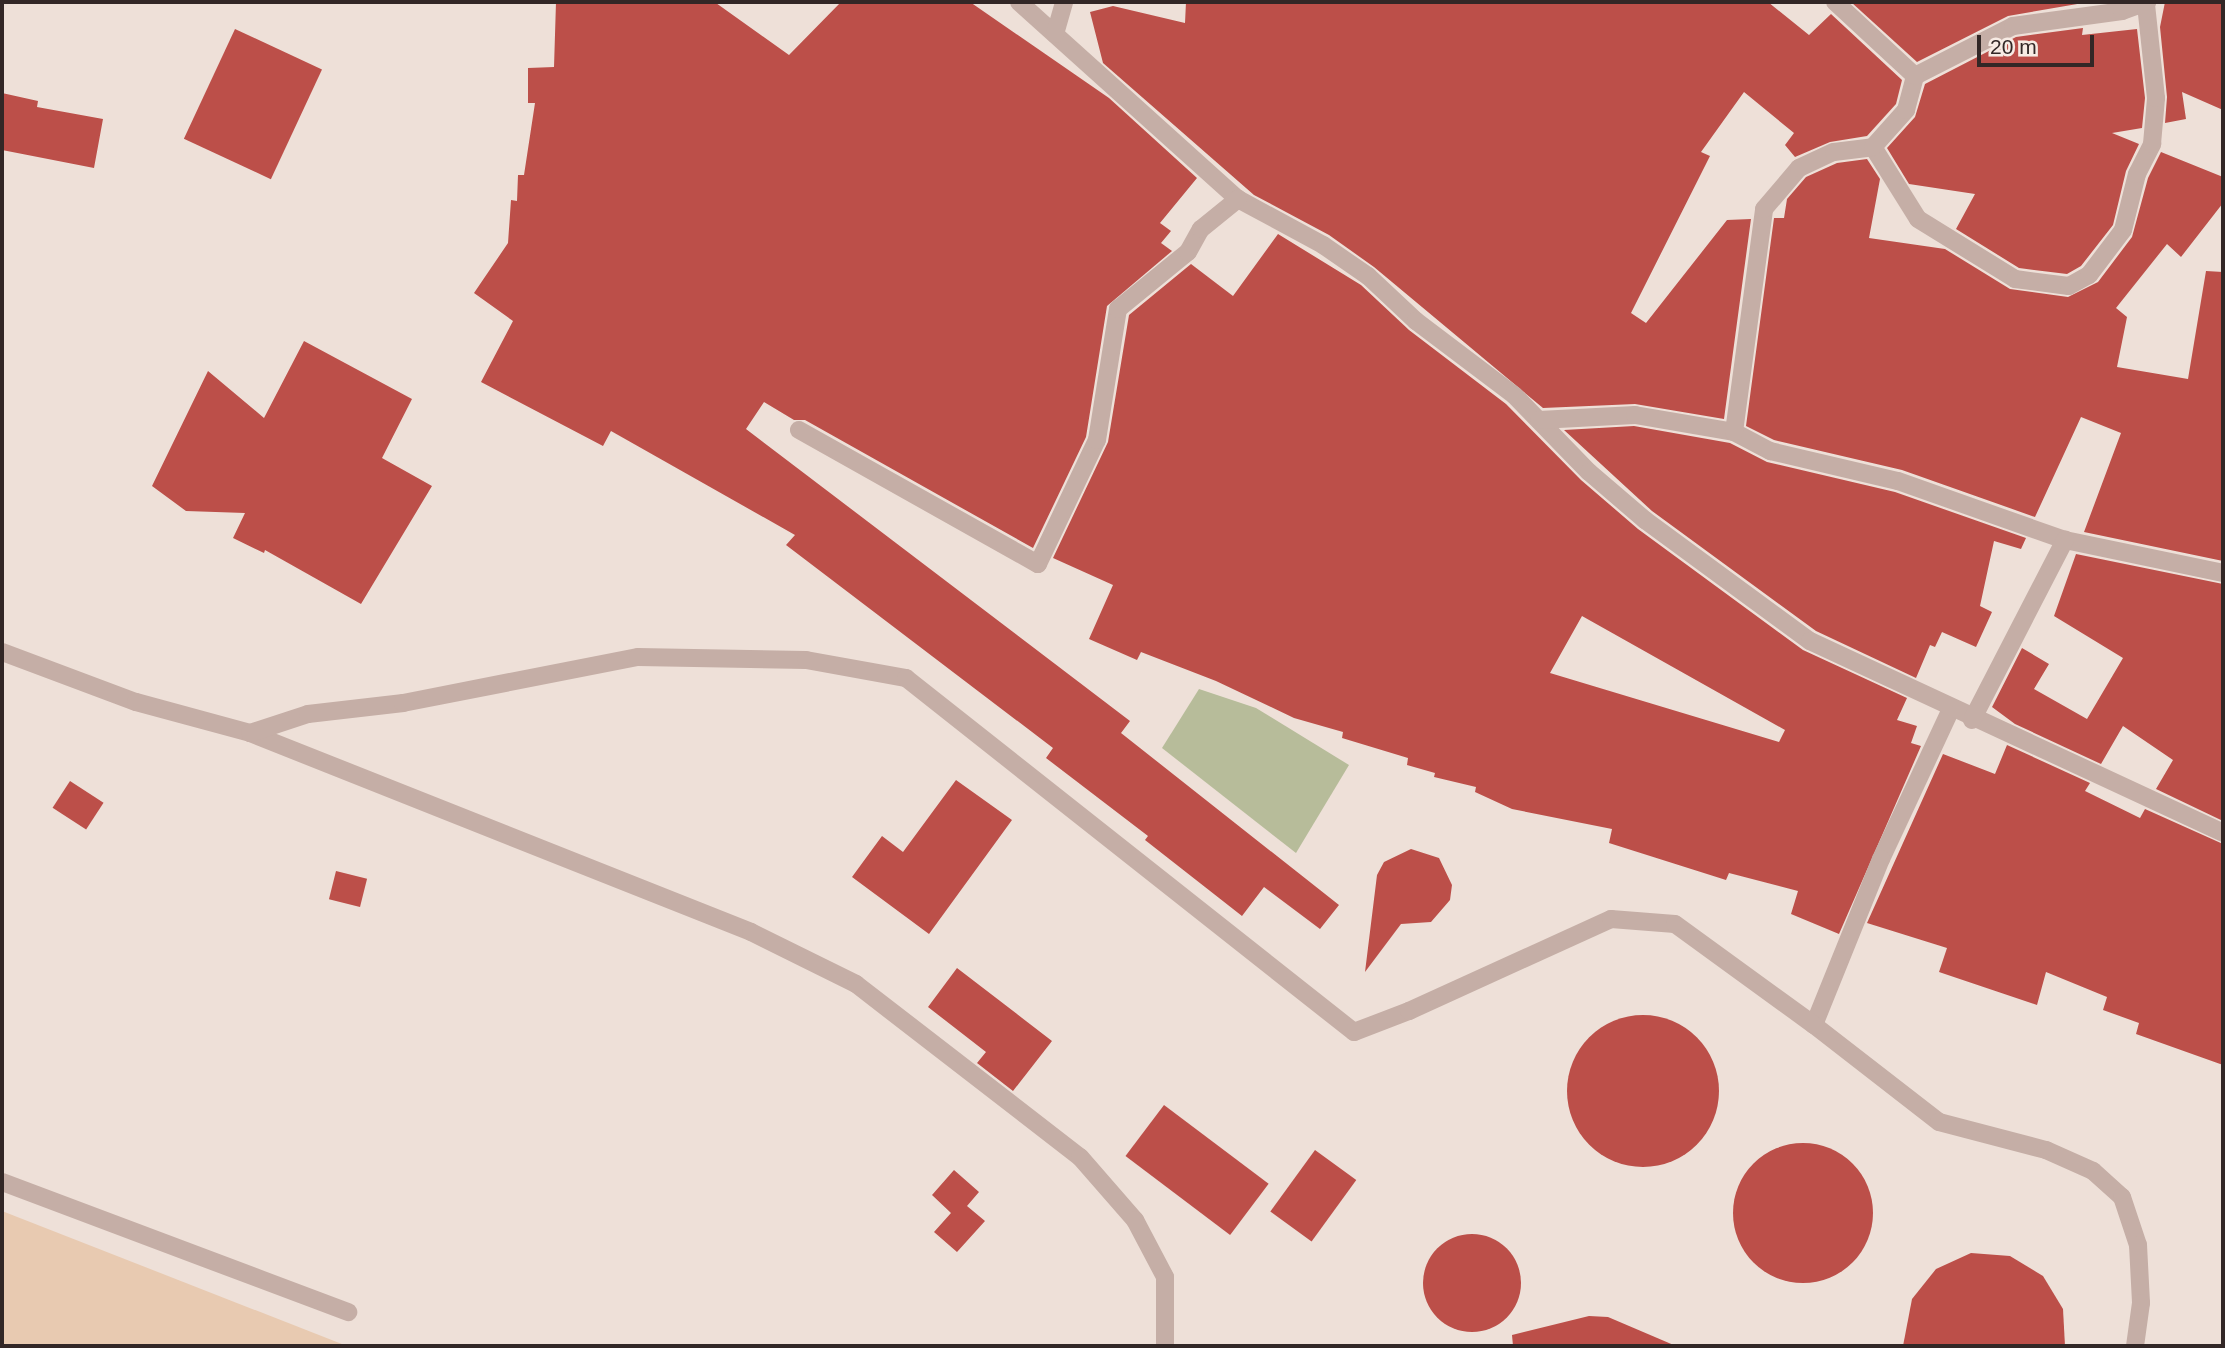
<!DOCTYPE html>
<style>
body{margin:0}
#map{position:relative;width:2225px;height:1348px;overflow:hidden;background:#eee0d8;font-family:Arial,sans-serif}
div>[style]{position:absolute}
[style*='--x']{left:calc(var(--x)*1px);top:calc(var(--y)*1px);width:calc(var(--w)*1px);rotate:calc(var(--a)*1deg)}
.green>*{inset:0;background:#b7bc9a}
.sand>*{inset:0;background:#e8cab1}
.building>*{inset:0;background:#bc4f49;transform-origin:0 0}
.round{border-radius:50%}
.lane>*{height:18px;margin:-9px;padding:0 9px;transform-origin:9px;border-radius:9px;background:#c5aea6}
.street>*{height:18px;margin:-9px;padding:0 9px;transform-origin:9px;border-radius:9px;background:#c5aea6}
span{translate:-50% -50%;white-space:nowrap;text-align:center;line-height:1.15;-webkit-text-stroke:7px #f7ebe4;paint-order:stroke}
.frame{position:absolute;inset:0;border:4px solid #322726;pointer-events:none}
.scale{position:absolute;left:1977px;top:35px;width:117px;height:32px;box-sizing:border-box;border:4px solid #322726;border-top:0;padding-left:9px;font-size:21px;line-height:24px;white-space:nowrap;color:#322726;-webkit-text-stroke:5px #f7ebe4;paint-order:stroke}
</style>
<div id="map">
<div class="green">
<div style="clip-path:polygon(1199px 689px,1256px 708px,1349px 765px,1296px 853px,1162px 748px)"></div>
</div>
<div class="sand">
<div style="clip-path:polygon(2px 1211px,347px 1346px,2px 1346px)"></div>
</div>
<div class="building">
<div style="clip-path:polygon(556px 2px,716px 3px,789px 55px,841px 2px,970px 2px,1109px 98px,1197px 178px,1160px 223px,1171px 231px,1161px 243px,1172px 251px,1107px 306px,1086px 437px,1033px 548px,805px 420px,794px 420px,764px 402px,746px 429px,1130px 721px,1121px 733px,1339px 905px,1320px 929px,1264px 887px,1242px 916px,1145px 840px,1148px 836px,1046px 758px,1053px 748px,786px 545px,795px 535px,611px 431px,603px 446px,481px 382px,513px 321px,474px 293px,508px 243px,511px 200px,517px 201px,518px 175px,524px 175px,535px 103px,528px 103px,528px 68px,554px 67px)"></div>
<div style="clip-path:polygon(1186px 2px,1768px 2px,1809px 35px,1831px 14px,1902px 80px,1896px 104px,1867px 136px,1830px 142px,1795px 157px,1785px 145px,1794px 133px,1744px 92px,1701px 152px,1710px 156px,1631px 313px,1646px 323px,1727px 220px,1751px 219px,1724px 419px,1635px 404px,1543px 408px,1374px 267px,1329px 235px,1254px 195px,1103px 63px,1090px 12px,1113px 6px,1185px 23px)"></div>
<div style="clip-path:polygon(1851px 2px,2089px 2px,2008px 16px,1917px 62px)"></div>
<div style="clip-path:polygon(2165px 2px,2223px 2px,2223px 110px,2182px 92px,2186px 119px,2165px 123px,2167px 97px,2160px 27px)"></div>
<div style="clip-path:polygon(2083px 28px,2082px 35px,2137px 29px,2145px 98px,2142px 128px,2112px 133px,2139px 144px,2126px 171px,2113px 225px,2081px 266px,2067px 274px,2019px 268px,1956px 229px,1975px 194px,1909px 184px,1887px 148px,1915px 117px,1925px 84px,2016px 37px)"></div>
<div style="left:235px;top:29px;width:96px;height:121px;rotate:25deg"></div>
<div style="clip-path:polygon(2px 93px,38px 101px,37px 107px,103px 119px,94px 168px,2px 150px)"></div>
<div style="clip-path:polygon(2161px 152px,2223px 177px,2223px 203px,2181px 257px,2167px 244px,2116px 308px,2127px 317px,2117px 367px,2188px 379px,2206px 271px,2223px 272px,2223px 561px,2084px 532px,2121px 433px,2081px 417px,2035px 517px,1902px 470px,1774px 440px,1746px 426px,1774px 218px,1784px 218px,1787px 199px,1806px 177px,1837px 163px,1867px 159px,1880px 179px,1869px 238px,1945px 249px,2010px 289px,2068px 297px,2098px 282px,2132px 237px,2148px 178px)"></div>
<div style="clip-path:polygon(evenodd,1278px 234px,1361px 285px,1409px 330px,1506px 404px,1581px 480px,1638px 529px,1803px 650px,1907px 698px,1897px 720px,1917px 726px,1911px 743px,1921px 746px,1839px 934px,1791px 914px,1798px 891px,1729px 873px,1726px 880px,1609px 843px,1612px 829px,1512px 809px,1475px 792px,1476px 787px,1434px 777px,1435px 773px,1407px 765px,1408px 758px,1342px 738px,1343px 732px,1294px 718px,1216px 681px,1141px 652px,1137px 660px,1089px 639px,1113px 585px,1053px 558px,1108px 442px,1129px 315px,1191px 264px,1233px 296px,1278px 234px,1582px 616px,1785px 730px,1779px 742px,1550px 673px,1582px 616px)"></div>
<div style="clip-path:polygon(304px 341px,412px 399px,382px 458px,432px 486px,361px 604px,265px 550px,264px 553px,233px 538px,245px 513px,186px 511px,152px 486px,208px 371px,264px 418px)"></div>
<div style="clip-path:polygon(1634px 426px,1730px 443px,1767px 462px,1895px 492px,2026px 538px,2021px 549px,1994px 541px,1980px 606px,1992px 612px,1976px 647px,1942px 632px,1935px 647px,1930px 645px,1916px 678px,1816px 631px,1652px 511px,1564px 430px)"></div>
<div style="clip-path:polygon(2076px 554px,2223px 584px,2223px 821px,2156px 789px,2173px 760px,2123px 726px,2101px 764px,2015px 724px,1992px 707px,2022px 648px,2049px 664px,2034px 689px,2087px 719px,2123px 658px,2054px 616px)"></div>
<div style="clip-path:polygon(2007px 745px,2090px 783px,2085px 791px,2140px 818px,2145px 809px,2223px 844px,2223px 1065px,2136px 1034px,2139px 1023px,2103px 1010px,2107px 997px,2046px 972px,2037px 1005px,1939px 972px,1947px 948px,1867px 923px,1943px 754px,1995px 774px)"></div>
<div style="clip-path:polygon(956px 780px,1012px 820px,929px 934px,852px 877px,882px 836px,903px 852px)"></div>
<div style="left:70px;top:781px;width:40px;height:32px;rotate:33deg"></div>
<div style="clip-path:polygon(1411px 849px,1439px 858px,1452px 885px,1450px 900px,1431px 922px,1401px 924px,1365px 972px,1377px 875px,1384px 862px)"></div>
<div style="left:336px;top:871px;width:32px;height:29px;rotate:14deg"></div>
<div style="clip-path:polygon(957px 968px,1052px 1041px,1013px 1091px,977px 1063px,986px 1052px,928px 1007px)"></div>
<div class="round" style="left:1567px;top:1015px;width:152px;height:152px"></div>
<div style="left:1164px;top:1105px;width:131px;height:64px;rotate:37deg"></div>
<div class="round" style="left:1733px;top:1143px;width:140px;height:140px"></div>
<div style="left:1315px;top:1150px;width:51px;height:76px;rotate:36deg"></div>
<div style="clip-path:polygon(954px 1170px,979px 1192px,967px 1206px,985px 1221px,957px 1252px,934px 1232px,951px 1213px,932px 1195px)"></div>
<div class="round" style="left:1423px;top:1234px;width:98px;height:98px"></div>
<div style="clip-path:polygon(1971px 1253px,2010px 1256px,2043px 1276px,2063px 1309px,2065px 1346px,1903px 1346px,1912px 1299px,1936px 1269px)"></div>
<div style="clip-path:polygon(1589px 1316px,1608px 1317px,1676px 1346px,1513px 1346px,1512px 1335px)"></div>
</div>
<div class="lane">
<div style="--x:2;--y:652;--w:143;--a:20.5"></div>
<div style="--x:136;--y:702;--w:118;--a:15.2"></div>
<div style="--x:250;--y:733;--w:539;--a:21.66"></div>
<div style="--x:751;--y:932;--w:117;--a:26.3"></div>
<div style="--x:856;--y:984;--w:283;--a:37.7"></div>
<div style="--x:1080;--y:1157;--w:84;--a:48.9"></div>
<div style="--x:1135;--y:1220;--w:64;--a:62.2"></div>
<div style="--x:1165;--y:1277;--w:69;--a:90"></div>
<div style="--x:1951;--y:709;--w:166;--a:115"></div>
<div style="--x:1881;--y:859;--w:179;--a:112"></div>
<div style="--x:1814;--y:1025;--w:158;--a:37.8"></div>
<div style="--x:1939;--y:1122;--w:111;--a:14.7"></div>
<div style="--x:2046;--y:1150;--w:51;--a:24.1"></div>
<div style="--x:2093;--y:1171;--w:39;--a:42"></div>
<div style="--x:2122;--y:1197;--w:51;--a:71.6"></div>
<div style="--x:2138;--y:1245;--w:58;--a:87"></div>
<div style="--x:2141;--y:1303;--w:43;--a:97.9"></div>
<div style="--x:250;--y:733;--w:61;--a:-18.1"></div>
<div style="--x:308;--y:714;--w:96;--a:-6.6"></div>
<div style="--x:403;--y:703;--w:239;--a:-11.1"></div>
<div style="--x:638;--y:657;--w:168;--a:1"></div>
<div style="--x:806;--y:660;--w:102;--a:10.2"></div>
<div style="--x:906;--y:678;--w:571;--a:38.32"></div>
<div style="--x:1354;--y:1032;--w:59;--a:-20.9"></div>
<div style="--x:1409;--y:1011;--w:222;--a:-24.5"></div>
<div style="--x:1611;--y:919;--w:64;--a:4.5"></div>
<div style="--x:1675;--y:924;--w:172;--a:36"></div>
</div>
<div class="street">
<div style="--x:1019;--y:2;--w:295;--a:42"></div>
<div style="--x:1238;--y:199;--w:97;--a:28.4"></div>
<div style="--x:1323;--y:245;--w:55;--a:34.6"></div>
<div style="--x:1368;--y:276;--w:66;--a:43.2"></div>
<div style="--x:1416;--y:321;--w:123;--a:37.1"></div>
<div style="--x:1514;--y:395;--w:107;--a:45.8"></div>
<div style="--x:1589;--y:472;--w:74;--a:40.6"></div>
<div style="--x:1645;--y:520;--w:205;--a:36.3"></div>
<div style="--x:1810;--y:641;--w:455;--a:24.9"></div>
<div style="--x:1055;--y:34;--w:33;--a:-74"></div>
<div style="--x:1915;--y:76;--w:110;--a:-27"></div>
<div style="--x:2013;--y:26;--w:110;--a:-7.8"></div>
<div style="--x:2122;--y:11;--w:27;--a:-20"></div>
<div style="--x:1873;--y:147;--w:85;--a:58"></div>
<div style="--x:1918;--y:219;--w:114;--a:31.7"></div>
<div style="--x:2015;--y:279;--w:54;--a:7.4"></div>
<div style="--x:2069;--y:286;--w:23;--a:-29"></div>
<div style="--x:2089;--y:275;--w:56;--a:-52.9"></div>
<div style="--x:2123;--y:230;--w:58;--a:-76"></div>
<div style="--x:2137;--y:174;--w:34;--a:-63"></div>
<div style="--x:2152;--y:144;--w:46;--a:-85"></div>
<div style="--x:2156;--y:98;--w:95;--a:-96.1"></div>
<div style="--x:1539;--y:420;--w:96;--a:-3"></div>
<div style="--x:1635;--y:415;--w:100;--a:9.7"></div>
<div style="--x:1734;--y:432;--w:41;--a:27.8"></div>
<div style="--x:1770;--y:451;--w:131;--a:13.2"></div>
<div style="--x:1898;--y:481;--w:177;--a:19.5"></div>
<div style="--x:2065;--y:540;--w:161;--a:11.8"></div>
<div style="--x:799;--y:430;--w:274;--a:29.3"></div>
<div style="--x:1038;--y:564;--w:137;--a:-64.6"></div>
<div style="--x:1097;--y:440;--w:133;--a:-80.9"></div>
<div style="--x:1118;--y:309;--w:90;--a:-39.2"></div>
<div style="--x:1188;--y:252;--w:26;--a:-61"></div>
<div style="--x:1201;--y:229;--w:48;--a:-39"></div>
<div style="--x:1734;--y:432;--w:225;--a:-82.3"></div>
<div style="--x:1764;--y:209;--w:54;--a:-49.5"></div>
<div style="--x:1799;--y:168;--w:38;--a:-25"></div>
<div style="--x:1834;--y:152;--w:39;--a:-7"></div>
<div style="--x:1873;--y:147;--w:50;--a:-48.3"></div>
<div style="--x:1906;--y:110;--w:35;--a:-75"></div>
<div style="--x:1915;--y:76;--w:109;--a:-137.2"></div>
<div style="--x:1972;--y:720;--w:203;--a:-62.7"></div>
<div style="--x:2;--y:1182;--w:370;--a:20.6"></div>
</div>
<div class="frame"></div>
<div class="scale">20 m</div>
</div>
